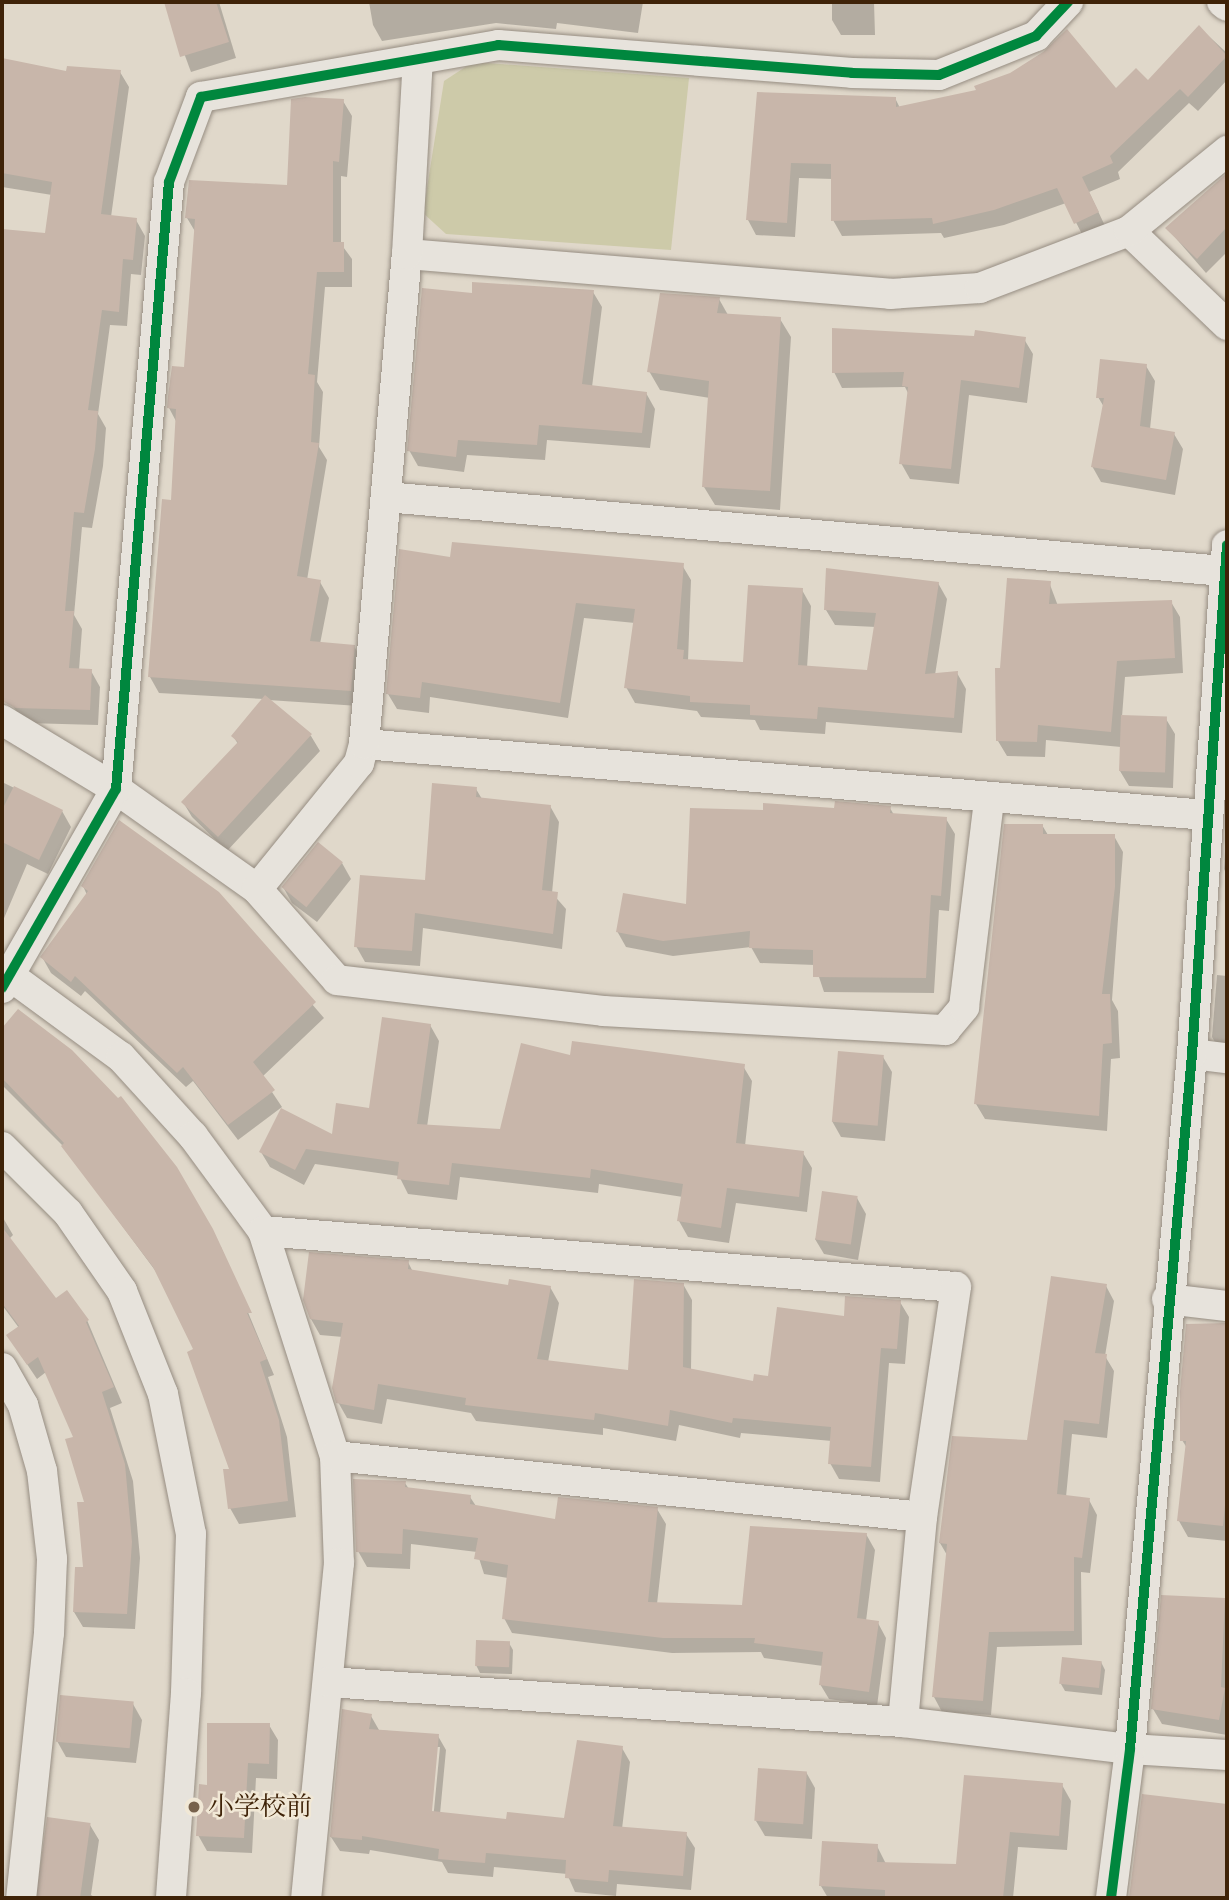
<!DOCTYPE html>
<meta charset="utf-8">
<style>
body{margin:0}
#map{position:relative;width:1229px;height:1900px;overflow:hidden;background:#e0d8ca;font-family:"IM FELL Great Primer","Noto Serif JP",serif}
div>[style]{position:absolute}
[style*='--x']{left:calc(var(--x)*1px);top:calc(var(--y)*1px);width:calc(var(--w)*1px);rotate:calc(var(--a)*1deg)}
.green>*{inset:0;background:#cdcaa9}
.shadow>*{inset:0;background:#0003}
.building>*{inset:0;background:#c8b6aa;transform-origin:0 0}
.roads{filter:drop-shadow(0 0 2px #968d82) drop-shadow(0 0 2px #968d82)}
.street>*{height:30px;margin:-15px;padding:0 15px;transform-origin:15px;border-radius:15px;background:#e7e3dc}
.cycleway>*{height:10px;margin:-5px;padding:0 5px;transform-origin:5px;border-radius:5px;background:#00873e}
.dots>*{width:19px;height:19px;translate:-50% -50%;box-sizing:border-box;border:4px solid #f1e8d6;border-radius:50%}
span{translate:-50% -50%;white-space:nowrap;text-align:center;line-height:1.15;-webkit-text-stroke:5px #f1e8d6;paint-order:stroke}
.poi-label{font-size:26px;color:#3f2308}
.left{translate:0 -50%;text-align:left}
.frame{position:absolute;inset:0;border:4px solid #3f2308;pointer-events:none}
</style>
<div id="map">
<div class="green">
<div style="clip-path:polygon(473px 62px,689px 78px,671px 250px,446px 234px,423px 213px,444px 81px)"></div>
</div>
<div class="shadow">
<div style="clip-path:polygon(165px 2px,219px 2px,236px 58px,191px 72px)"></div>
<div style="clip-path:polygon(369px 2px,643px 2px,638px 33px,557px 23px,556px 29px,496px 23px,382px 41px,373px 25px)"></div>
<div style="clip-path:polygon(832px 2px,874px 2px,875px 35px,841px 35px,832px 20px)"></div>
<div style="clip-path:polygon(1200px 28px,1227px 53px,1227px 80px,1198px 111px,1189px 103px,1118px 172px,1120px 179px,1089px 192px,1106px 228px,1084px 238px,1066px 203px,1004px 225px,944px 238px,941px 233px,842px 236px,833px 220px,833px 179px,799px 178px,795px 237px,756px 235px,748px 220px,758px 93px,895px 98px,900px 108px,1116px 90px,1148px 83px)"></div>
<div style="clip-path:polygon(2px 60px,68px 73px,120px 72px,129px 87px,111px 217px,136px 220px,145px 236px,141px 275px,131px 274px,127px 326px,110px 325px,98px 414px,106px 428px,103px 466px,92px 528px,82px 527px,74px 615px,82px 629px,79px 670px,91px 671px,100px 687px,98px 725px,26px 723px,11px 704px,11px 690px,2px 689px,2px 231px,46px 235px,52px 195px,2px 187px)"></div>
<div style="clip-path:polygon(343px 101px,352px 116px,347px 177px,341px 176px,341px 244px,352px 259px,352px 287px,325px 287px,317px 382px,323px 392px,319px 447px,327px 460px,307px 580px,320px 582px,329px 598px,320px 644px,354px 646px,363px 662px,359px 706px,268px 700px,311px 736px,320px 751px,227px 851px,192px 817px,183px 802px,238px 744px,233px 736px,264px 699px,159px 693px,150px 677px,172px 502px,177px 423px,169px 408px,186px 369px,196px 233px,187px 218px,289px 186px)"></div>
<div style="clip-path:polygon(1227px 176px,1227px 252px,1206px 273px,1167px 228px)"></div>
<div style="clip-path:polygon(593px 292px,602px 307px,592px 387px,646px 393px,655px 409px,650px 448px,547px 440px,545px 460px,467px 455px,464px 472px,418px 466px,409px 450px,474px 295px)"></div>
<div style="clip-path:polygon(719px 299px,728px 315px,780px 319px,791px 337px,780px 510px,715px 505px,704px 487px,710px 398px,660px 390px,649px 371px)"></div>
<div style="clip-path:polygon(1024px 339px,1033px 354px,1027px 403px,969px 395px,959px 484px,910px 479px,901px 463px,909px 395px,905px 387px,842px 388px,834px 372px)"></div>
<div style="clip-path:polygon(1146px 366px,1155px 381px,1150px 429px,1174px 434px,1183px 449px,1175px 495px,1101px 482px,1092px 466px,1104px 407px,1098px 397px)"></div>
<div style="clip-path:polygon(451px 559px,682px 565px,691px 580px,688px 661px,745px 664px,802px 590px,811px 606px,807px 668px,869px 672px,876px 627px,835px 625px,826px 610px,938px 583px,947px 599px,935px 675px,957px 673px,966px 689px,962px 733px,826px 722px,825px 734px,760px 730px,755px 720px,701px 717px,697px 711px,635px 703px,626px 687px,635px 623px,584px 618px,568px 718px,430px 697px,429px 713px,397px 709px,388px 694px)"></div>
<div style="clip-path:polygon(1049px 582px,1058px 606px,1171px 602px,1180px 617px,1183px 673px,1125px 677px,1122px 717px,1166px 719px,1175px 734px,1173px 788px,1129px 786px,1120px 771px,1121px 747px,1046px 740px,1045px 757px,1007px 756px,998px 741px,1001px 669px)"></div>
<div style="clip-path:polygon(2px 782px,62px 811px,71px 827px,48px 874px,27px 864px,2px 923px)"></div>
<div style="clip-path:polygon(476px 789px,482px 799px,550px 806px,559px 822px,552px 893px,566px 909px,562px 949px,423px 928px,420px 966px,365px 962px,356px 946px,427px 882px)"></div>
<div style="clip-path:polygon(890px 808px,894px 815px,946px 819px,955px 834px,949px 911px,939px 910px,934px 993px,824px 992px,815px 965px,760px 963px,751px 947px,673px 956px,626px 947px,617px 931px,688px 906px,764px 812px)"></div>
<div style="clip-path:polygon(1042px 825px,1048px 835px,1114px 836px,1123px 852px,1112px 1000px,1118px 1011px,1120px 1058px,1111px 1059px,1107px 1131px,985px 1119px,976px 1104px)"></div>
<div style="clip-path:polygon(1226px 835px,1227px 835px,1227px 875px,1224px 869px)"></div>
<div style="clip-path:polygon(318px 844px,342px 863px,351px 879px,317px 922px,292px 903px,283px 887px)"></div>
<div style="clip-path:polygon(83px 886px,217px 894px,324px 1018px,262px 1077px,282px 1107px,238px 1140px,193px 1081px,186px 1087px,85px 991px,81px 996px,51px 973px,42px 957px,87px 895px)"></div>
<div style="clip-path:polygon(1217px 975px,1227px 976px,1227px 1053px,1221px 1052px,1212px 1037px)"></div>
<div style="clip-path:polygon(19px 1011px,221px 1247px,274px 1375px,268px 1377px,287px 1437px,296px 1517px,239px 1524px,230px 1508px,232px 1470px,196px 1350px,160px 1277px,63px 1146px,2px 1085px,2px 1031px)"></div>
<div style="clip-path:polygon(430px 1025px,439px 1041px,427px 1127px,501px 1131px,572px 1057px,743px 1066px,752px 1081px,745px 1146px,803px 1153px,812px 1168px,807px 1212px,736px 1203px,729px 1243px,688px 1237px,679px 1221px,683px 1197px,599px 1184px,598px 1193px,460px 1177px,457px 1200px,408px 1194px,399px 1176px,315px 1164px,304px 1185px,270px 1167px,261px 1152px,333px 1137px,370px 1110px)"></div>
<div style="clip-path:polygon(883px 1057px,892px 1072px,885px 1141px,841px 1137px,832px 1121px)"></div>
<div style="clip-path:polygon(857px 1198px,866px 1214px,858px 1260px,824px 1254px,815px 1239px)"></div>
<div style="clip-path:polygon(2px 1216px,13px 1235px,9px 1239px,56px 1301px,87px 1320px,122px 1403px,110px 1408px,133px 1481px,140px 1558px,135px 1629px,83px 1627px,74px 1612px,85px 1569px,87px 1503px,75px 1438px,46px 1372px,37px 1379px,8px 1336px,19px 1328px,2px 1305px)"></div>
<div style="clip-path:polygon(408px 1262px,413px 1272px,510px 1287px,550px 1287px,559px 1303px,548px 1362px,630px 1372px,683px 1284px,692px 1300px,691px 1370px,755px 1383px,769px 1378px,845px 1318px,900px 1302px,909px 1317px,905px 1364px,889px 1363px,880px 1482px,839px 1479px,830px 1463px,832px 1441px,741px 1433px,740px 1438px,679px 1425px,676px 1441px,603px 1428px,603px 1435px,476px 1421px,471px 1413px,387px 1399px,382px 1424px,347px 1418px,338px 1402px,343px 1337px,320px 1335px,311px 1319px)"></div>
<div style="clip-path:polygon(1106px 1286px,1114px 1301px,1105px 1356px,1114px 1371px,1107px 1438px,1072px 1434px,1066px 1497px,1089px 1500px,1097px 1515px,1090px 1573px,1081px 1572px,1082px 1645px,997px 1647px,991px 1715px,942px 1712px,934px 1697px,947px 1555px,940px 1543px,1028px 1442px)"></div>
<div style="clip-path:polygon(1227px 1325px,1227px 1541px,1188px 1537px,1179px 1521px,1187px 1448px,1182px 1440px)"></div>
<div style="clip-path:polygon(405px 1483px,409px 1489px,470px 1497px,476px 1506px,557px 1521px,657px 1509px,666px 1524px,657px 1604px,744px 1607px,866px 1534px,875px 1550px,866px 1621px,878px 1623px,886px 1638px,877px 1706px,829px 1699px,820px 1684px,823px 1666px,764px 1658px,761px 1652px,672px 1653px,512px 1633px,504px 1618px,508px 1578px,484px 1574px,477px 1552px,411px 1544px,410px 1569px,367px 1567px,358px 1551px)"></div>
<div style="clip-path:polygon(1163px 1597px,1227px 1600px,1227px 1735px,1162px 1724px,1153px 1709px)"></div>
<div style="clip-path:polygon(509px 1643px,513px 1650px,512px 1674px,480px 1673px,476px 1665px)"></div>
<div style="clip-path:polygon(1101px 1662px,1105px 1670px,1102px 1695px,1065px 1691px,1061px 1684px)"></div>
<div style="clip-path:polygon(133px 1704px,142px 1720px,136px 1763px,66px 1757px,57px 1741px)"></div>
<div style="clip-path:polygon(evenodd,371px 1716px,379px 1730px,438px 1736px,446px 1750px,440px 1814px,508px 1821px,565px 1820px,622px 1748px,630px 1762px,622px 1829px,686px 1834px,695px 1848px,691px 1890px,617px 1884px,616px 1896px,575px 1892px,567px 1874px,494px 1867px,493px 1877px,448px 1873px,442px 1862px,370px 1850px,369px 1854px,340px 1851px,331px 1837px,371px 1716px,436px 1747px,440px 1747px,433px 1820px,429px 1820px,436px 1747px)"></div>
<div style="clip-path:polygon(269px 1725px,278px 1740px,277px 1779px,256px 1778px,252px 1853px,207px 1851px,198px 1835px,209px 1786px)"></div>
<div style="clip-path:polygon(806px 1772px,815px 1788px,812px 1839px,765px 1836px,756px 1821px)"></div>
<div style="clip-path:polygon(1062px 1785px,1071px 1801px,1067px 1850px,1018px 1847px,1013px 1898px,828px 1898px,821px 1886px,877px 1846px,886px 1864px,957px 1866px)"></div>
<div style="clip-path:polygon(1143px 1796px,1227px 1807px,1227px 1898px,1130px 1898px)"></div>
<div style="clip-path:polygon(49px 1819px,90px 1825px,99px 1840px,91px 1895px,96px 1898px,42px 1898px)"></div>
</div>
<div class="building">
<div style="clip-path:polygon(164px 2px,216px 2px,229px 42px,180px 57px)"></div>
<div style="clip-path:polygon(1199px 25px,1227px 56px,1188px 97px,1180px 89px,1110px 156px,1113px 163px,1082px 177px,1099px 212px,1074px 224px,1057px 188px,994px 210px,933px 224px,932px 218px,831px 221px,831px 164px,791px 163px,787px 223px,746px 220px,757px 92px,896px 97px,896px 107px,976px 90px,974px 86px,1010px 73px,1043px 52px,1067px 29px,1116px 88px,1136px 68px,1148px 80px)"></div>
<div style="clip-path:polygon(2px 58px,66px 71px,67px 66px,121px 70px,101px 214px,137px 218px,133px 260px,123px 259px,119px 312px,102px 310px,88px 410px,98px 411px,95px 449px,84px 513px,74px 512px,65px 611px,74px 611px,69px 668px,92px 669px,90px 710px,15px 708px,2px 701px,2px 229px,45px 233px,52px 182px,2px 173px)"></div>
<div style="clip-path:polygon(305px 97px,344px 99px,339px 162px,333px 161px,333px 242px,344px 242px,344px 272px,317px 272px,308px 374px,315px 375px,311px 442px,319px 443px,297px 576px,321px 580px,310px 641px,355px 645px,351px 691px,148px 677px,162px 499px,171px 500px,176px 409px,167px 408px,168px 396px,172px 366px,184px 367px,195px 219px,185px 218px,189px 180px,287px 185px,291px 99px)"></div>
<div style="clip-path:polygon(1227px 173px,1227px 227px,1197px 259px,1165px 228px)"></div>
<div style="clip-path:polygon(472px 282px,594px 290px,582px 384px,647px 392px,642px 433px,539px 425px,537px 445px,458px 440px,456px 457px,407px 451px,422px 288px,472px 293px)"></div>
<div style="clip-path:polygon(660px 293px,720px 297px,717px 313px,781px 317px,770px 491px,702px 487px,709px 381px,647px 372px)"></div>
<div style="clip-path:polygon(832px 328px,974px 336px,975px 330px,1026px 337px,1019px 388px,961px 380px,951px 469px,899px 464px,908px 387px,902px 386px,904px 372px,832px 373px)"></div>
<div style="clip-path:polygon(1100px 359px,1147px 364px,1140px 426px,1175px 432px,1166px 480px,1091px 467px,1104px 398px,1096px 398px)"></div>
<div style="clip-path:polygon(452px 542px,684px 563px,677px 649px,684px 650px,683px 659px,743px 662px,748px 585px,803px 588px,798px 665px,867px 670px,876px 613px,824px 610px,826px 568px,939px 582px,925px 674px,958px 671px,954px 718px,818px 707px,817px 719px,750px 715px,750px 705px,690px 702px,690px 696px,624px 688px,635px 609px,576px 603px,560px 703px,422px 682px,420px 698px,386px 694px,399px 549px,450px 557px)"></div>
<div style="clip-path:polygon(1007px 578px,1051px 581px,1049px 604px,1172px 600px,1175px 658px,1117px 661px,1111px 732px,1038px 725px,1037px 742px,996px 741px,995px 668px,1000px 668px)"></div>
<div style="clip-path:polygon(265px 695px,312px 734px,218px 837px,181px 802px,238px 742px,231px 736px)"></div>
<div style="left:1121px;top:715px;width:46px;height:56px;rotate:2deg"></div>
<div style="clip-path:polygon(432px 783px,477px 787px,476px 797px,551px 805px,542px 890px,558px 892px,553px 934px,415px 913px,412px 951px,354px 947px,360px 875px,425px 880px)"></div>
<div style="clip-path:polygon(14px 786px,63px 810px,39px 860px,2px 842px,2px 810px)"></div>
<div style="clip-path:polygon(835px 801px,891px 806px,890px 813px,947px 817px,941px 896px,931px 895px,926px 978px,813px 977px,813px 950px,749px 948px,750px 931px,663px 941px,616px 932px,623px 893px,686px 904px,690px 808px,763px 810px,763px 803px,834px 808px)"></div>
<div style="clip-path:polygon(119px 820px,219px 892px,316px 1002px,253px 1062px,275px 1090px,228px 1125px,183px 1067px,177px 1073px,75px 976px,71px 982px,40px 957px,88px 891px,81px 886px)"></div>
<div style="clip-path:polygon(1004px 824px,1043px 824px,1043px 834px,1115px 834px,1115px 887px,1102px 994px,1110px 994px,1112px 1043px,1103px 1044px,1099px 1116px,974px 1104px)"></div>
<div style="left:318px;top:842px;width:32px;height:58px;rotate:39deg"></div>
<div style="clip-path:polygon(18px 1009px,72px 1050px,118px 1098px,121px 1096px,177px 1167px,213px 1229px,252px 1313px,247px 1313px,267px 1359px,260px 1362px,279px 1420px,288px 1501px,228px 1509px,223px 1469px,229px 1469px,187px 1352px,193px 1349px,153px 1267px,61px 1146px,64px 1143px,2px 1078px,2px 1028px)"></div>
<div style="clip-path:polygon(382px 1017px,431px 1024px,417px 1124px,500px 1129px,521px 1043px,570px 1055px,572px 1041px,745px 1064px,736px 1143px,804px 1151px,799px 1197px,727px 1188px,721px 1228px,677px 1221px,683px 1184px,591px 1169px,590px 1178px,452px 1163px,449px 1185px,397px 1179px,399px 1162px,306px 1149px,295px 1170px,259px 1152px,281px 1108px,332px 1134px,336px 1103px,369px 1108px)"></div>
<div style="left:838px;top:1051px;width:46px;height:71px;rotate:5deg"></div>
<div style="left:822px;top:1191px;width:36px;height:49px;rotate:8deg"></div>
<div style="clip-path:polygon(2px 1227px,56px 1298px,67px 1290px,89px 1320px,86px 1322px,114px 1387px,102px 1392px,125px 1464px,132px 1542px,127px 1614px,73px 1612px,75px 1567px,83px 1567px,77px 1502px,84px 1502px,65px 1439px,73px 1437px,38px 1357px,27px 1365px,6px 1335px,19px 1326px,2px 1303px)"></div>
<div style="clip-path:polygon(309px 1252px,409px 1260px,408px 1269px,508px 1285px,509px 1279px,551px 1286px,537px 1359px,628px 1370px,634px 1279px,684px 1283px,683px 1367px,753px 1381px,754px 1374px,768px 1376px,777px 1307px,844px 1316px,845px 1296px,901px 1300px,897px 1349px,881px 1348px,871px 1467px,828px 1464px,831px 1427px,733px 1418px,732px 1423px,670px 1410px,668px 1426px,595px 1413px,594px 1420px,465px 1405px,466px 1398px,378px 1384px,374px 1410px,336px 1403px,332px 1388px,343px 1323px,310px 1319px,303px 1300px)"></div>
<div style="clip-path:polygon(1051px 1276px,1107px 1284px,1095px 1353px,1107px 1354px,1099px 1424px,1064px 1420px,1057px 1494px,1090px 1498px,1082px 1558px,1074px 1557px,1074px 1631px,989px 1632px,983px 1701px,932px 1697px,947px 1544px,939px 1543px,952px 1436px,1027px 1440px)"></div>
<div style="clip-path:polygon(1227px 1323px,1227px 1484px,1223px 1526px,1177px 1521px,1186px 1441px,1180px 1441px,1180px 1391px,1186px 1324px)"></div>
<div style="clip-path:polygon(353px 1479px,406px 1481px,405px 1487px,471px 1495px,470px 1504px,555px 1519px,558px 1497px,658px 1507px,648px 1602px,742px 1605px,750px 1526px,867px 1533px,857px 1618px,879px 1621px,869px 1692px,819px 1685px,823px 1652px,754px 1643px,755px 1638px,663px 1638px,502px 1619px,508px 1565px,474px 1559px,478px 1538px,403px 1529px,402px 1554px,356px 1552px)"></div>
<div style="clip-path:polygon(1161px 1595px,1225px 1598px,1221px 1687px,1225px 1688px,1219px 1720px,1151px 1709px)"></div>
<div style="left:476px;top:1640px;width:34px;height:26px;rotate:2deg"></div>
<div style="left:1062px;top:1657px;width:40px;height:27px;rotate:6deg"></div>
<div style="left:60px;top:1695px;width:74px;height:47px;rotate:5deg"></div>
<div style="clip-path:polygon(342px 1709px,372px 1714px,369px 1729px,439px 1734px,432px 1811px,506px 1819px,507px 1812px,564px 1818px,577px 1740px,623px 1746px,613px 1826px,687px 1832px,683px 1876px,609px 1870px,608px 1882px,565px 1878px,566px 1860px,486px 1853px,485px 1863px,438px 1859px,439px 1849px,362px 1836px,362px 1840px,330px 1837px)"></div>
<div style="clip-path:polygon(207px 1723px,270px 1723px,269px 1764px,248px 1763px,244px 1838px,196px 1836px,199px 1784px,207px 1785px)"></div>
<div style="left:758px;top:1768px;width:49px;height:53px;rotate:4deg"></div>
<div style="clip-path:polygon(964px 1775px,1063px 1783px,1059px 1836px,1010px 1832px,1003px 1898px,885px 1898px,885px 1890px,819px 1886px,822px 1841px,878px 1844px,877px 1862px,956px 1864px)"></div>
<div style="clip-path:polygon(1142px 1794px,1227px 1804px,1227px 1898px,1129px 1898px)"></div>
<div style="left:47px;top:1817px;width:44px;height:81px;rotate:8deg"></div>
</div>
<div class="roads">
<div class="street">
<div style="--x:1222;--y:2;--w:6;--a:39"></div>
<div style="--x:1129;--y:231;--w:136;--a:43.8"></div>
<div style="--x:407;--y:254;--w:485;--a:4.7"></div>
<div style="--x:890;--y:294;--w:90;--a:-3.8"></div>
<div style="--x:980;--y:288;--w:160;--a:-20.9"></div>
<div style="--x:1129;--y:231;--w:127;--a:-39.2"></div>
<div style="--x:386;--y:497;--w:840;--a:5.05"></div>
<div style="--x:2;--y:720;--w:133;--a:31.2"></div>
<div style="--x:116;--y:789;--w:173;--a:35.3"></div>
<div style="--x:257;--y:889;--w:121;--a:48.7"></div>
<div style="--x:337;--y:980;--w:268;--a:6.6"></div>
<div style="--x:603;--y:1011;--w:343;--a:3.2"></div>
<div style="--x:945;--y:1030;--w:30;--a:-50"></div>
<div style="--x:964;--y:1007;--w:209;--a:-83.1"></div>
<div style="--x:364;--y:744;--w:845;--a:4.82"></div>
<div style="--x:257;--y:889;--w:162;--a:-51"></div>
<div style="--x:359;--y:763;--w:20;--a:-75"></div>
<div style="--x:364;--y:744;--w:492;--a:-85"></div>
<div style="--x:407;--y:254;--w:195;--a:-86.8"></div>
<div style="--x:2;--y:970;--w:147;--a:36.2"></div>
<div style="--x:121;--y:1057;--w:107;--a:47.7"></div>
<div style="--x:193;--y:1136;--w:118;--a:53.6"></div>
<div style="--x:263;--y:1231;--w:236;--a:72.3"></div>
<div style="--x:335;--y:1456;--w:107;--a:87.9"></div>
<div style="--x:339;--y:1563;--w:337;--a:95.6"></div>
<div style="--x:2;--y:988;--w:229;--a:-60.2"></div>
<div style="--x:116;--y:789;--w:609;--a:-85.01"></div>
<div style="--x:169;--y:182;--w:91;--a:-69.4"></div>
<div style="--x:201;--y:97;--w:302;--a:-9.9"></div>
<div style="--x:498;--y:45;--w:355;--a:4.5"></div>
<div style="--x:852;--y:73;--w:87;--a:1.3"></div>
<div style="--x:939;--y:75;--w:105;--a:-21.9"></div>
<div style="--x:1036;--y:36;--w:47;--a:-46.7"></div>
<div style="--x:1192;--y:1054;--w:35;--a:7"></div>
<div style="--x:2;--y:1147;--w:93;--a:45"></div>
<div style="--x:68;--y:1213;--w:95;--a:55.3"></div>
<div style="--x:122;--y:1291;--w:111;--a:68.3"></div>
<div style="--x:163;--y:1394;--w:143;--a:78.7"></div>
<div style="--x:191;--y:1534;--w:159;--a:91.8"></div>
<div style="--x:186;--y:1693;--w:206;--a:94.2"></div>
<div style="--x:263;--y:1231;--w:695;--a:4.62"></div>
<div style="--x:956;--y:1287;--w:232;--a:98.4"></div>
<div style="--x:922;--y:1517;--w:206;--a:95.3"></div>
<div style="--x:1167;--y:1299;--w:60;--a:6.7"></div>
<div style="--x:2;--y:1368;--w:43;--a:60.4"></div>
<div style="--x:23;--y:1405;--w:69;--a:73.9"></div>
<div style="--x:42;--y:1471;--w:89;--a:83.5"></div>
<div style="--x:52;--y:1559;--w:74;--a:92.3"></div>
<div style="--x:49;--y:1633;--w:266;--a:96"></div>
<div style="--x:335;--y:1456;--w:590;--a:5.93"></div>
<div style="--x:329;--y:1682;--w:575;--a:3.99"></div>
<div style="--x:903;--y:1722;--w:229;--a:6.8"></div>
<div style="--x:1130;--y:1749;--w:97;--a:3.5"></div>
<div style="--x:1111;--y:1898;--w:150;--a:-82.7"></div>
<div style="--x:1130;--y:1749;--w:698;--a:-84.9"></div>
<div style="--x:1192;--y:1054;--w:510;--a:-86.07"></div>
</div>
</div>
<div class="cycleway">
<div style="--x:2;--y:988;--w:229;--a:-60.2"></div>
<div style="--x:116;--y:789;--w:609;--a:-85.01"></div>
<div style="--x:169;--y:182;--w:91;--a:-69.4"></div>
<div style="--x:201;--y:97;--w:302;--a:-9.9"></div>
<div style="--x:498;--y:45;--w:355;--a:4.5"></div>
<div style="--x:852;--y:73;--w:87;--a:1.3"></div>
<div style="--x:939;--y:75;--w:105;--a:-21.9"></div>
<div style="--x:1036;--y:36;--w:47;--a:-46.7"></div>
<div style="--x:1111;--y:1898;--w:150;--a:-82.7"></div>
<div style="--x:1130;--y:1749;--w:698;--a:-84.9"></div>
<div style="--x:1192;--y:1054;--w:510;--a:-86.07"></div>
</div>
<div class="dots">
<div style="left:194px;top:1807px;background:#77624c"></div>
</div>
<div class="poi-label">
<span class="left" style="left:208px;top:1807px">小学校前</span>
</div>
<div class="frame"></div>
</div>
